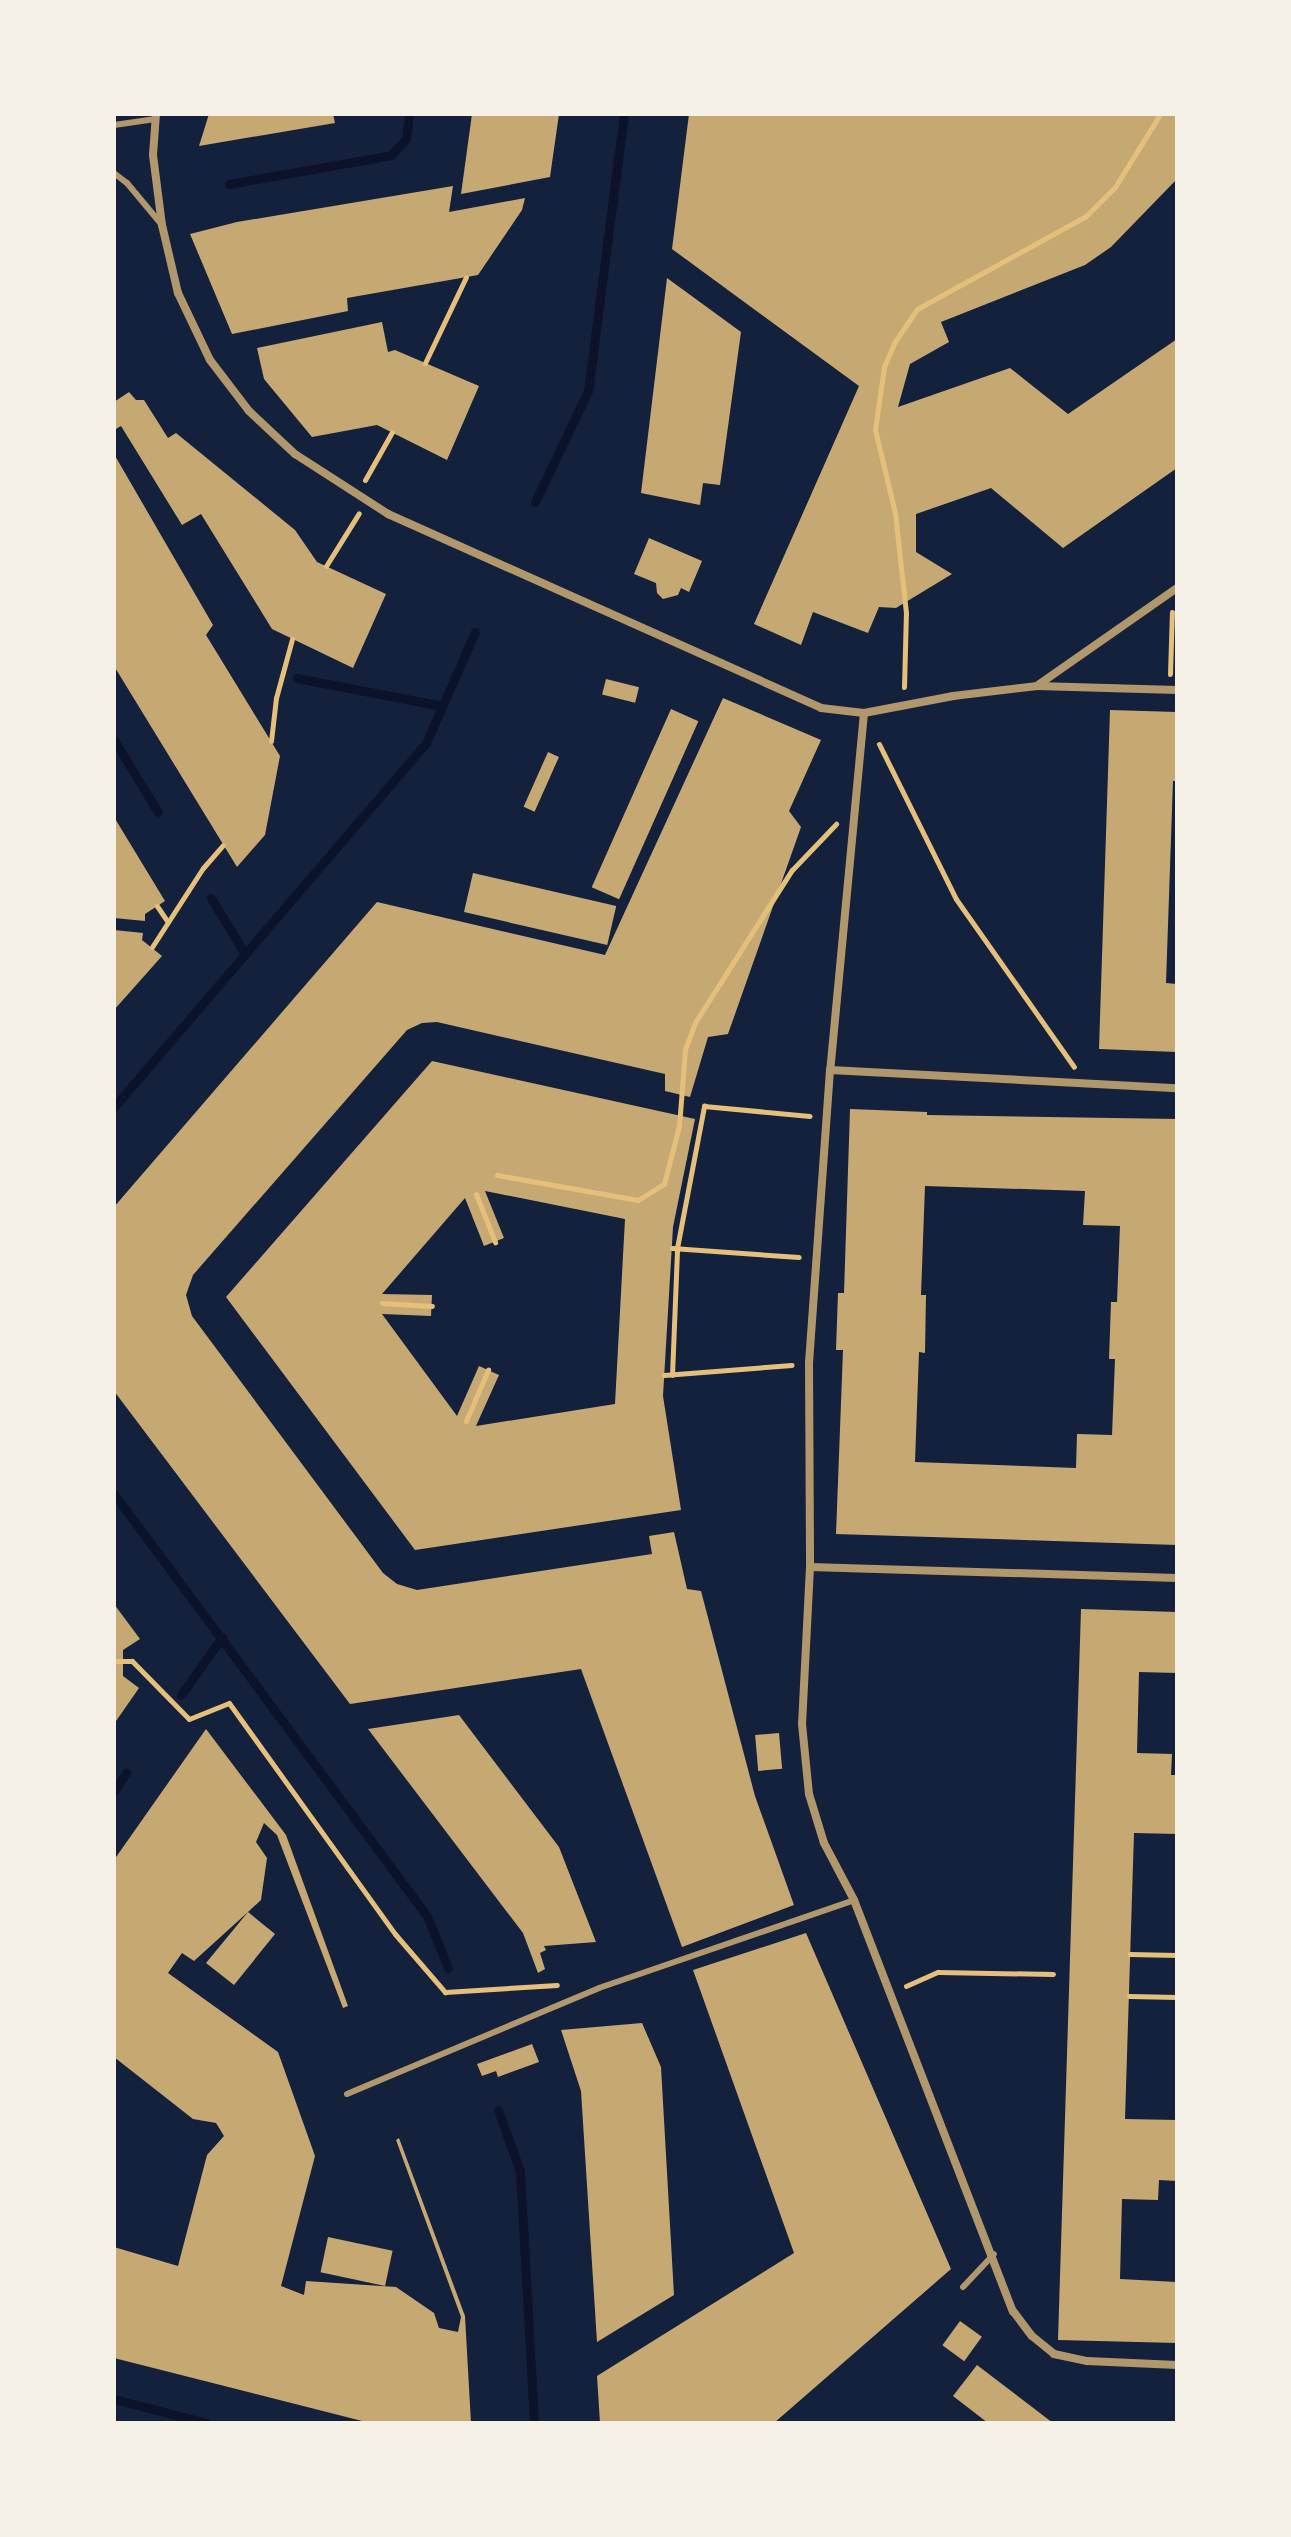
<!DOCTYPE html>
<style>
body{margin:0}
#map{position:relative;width:1291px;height:2537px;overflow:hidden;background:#14213d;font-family:"Asap Condensed",sans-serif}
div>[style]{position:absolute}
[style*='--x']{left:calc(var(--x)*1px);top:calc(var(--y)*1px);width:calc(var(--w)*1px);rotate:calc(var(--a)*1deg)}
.stream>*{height:9px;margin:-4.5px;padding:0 4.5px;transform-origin:4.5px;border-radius:4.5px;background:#0b132b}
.building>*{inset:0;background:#c6a872;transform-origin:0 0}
.path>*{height:5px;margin:-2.5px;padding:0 2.5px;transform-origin:2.5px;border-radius:2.5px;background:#e5c07b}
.service>*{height:6px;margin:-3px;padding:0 3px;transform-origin:3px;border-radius:3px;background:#b1986c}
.minor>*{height:8px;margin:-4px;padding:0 4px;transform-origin:4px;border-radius:4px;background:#b1986c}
span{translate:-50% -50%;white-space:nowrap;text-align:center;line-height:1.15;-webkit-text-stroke:8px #f6f1e7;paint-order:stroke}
.frame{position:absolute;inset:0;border:116px solid #f6f1e7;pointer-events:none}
</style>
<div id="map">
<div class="stream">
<div style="--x:229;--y:184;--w:165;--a:-10.1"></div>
<div style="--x:391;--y:155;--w:22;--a:-47"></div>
<div style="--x:406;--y:139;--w:25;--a:-83"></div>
<div style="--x:535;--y:502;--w:123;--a:-64.5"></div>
<div style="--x:588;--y:391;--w:279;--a:-82.6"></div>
<div style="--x:297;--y:678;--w:148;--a:10.9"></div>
<div style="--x:114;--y:740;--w:84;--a:58.6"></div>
<div style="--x:211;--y:898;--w:66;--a:58.7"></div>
<div style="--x:114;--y:1107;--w:479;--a:-49.4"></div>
<div style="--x:426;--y:743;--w:121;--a:-66.2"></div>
<div style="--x:114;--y:1494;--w:525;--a:53.44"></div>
<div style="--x:427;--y:1916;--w:56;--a:68"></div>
<div style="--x:181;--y:1695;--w:71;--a:-54.7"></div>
<div style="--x:114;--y:1791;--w:22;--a:-56"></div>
<div style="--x:498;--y:2110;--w:65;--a:70.2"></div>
<div style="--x:520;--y:2171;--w:252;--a:86.8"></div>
<div style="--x:114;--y:2399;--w:95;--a:14.6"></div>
</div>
<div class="building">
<div style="clip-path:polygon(209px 114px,333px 114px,335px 123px,199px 146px)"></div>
<div style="clip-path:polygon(472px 114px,559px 114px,550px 177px,461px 194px)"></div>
<div style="clip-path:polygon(689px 114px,1177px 114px,1177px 179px,1111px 247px,1085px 265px,941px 322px,949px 342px,910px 364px,898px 407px,1010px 368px,1068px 414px,1177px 339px,1177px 468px,1063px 548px,991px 488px,916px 514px,916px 552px,952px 574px,896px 608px,879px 607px,868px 633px,813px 612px,801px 645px,754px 624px,859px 386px,672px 249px)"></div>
<div style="clip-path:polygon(453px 186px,449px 212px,525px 198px,522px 210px,478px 275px,347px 298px,348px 311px,232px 334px,190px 234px,237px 222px)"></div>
<div style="clip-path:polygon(667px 278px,741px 332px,720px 485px,703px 483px,700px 505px,641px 493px)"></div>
<div style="clip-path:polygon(382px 322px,388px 352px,395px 350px,479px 386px,447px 460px,377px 425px,312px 437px,264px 379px,257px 348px)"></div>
<div style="clip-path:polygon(129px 392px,136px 400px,144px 400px,168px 438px,176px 433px,295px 530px,317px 562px,386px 594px,353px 668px,272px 629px,201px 514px,182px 525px,121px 426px,116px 429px,114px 425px,114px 402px)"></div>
<div style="clip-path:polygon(114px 454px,213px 625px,206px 635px,280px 756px,265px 835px,237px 867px,114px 666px)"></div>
<div style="clip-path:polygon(649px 538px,702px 561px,689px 592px,681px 588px,678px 595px,663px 599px,657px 593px,656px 583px,634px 574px)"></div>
<div style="left:606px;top:679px;width:34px;height:16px;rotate:14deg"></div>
<div style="clip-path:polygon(723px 698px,821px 740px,789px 811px,801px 827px,728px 1034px,708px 1037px,690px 1097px,665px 1091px,665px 1074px,437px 1022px,422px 1023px,407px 1030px,193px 1275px,186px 1295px,192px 1316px,383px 1573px,397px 1584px,417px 1590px,652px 1554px,649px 1536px,674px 1532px,687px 1589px,701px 1591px,755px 1796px,794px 1905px,682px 1947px,581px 1669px,350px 1704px,114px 1391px,114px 1207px,377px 902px,605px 955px)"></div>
<div style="left:671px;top:709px;width:30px;height:195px;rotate:24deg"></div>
<div style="clip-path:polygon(1110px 710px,1177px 712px,1177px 781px,1173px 781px,1166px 983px,1177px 984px,1177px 1052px,1099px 1049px)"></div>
<div style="left:548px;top:752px;width:12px;height:60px;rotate:24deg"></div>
<div style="clip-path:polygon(114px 817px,165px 901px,145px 914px,145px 921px,114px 918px)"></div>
<div style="left:473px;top:873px;width:147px;height:40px;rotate:13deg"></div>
<div style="clip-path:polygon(114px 930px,143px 933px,142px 940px,162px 956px,114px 1010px)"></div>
<div style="clip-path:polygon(evenodd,432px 1061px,695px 1119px,673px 1227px,663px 1396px,681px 1510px,415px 1550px,226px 1297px,432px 1061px,485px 1191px,625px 1219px,615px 1404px,476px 1426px,499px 1375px,479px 1366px,457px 1416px,382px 1314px,431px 1316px,432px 1295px,382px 1294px,465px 1198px,484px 1246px,504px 1238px,485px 1191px)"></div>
<div style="clip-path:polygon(evenodd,850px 1109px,927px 1112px,927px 1115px,1177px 1119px,1177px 1545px,836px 1534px,843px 1350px,836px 1350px,838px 1293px,844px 1293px,850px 1109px,925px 1186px,1085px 1191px,1083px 1225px,1120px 1226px,1117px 1302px,1111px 1302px,1109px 1359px,1115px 1359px,1112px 1435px,1077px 1434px,1076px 1468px,915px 1462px,919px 1352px,925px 1353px,926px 1295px,921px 1295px,925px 1186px)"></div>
<div style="clip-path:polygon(114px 1604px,140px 1639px,123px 1650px,123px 1676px,139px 1688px,114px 1724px)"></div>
<div style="clip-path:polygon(1081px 1609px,1177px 1612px,1177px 1673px,1139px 1672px,1137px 1753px,1172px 1754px,1171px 1775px,1177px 1775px,1177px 1834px,1134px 1833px,1125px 2119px,1177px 2120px,1177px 2181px,1159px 2180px,1158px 2200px,1122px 2199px,1120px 2279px,1177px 2282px,1177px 2343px,1058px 2340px)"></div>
<div style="clip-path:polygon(459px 1715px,559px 1847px,596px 1942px,544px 1946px,546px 1950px,540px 1953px,545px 1969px,538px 1973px,523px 1933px,368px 1729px)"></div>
<div style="clip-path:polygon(206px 1729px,286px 1835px,348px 2006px,343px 2008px,277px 1835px,264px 1823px,256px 1842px,267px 1858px,261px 1900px,248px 1912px,275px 1934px,234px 1985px,206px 1963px,248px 1912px,194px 1961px,182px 1953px,168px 1973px,278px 2052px,315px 2156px,281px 2286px,304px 2295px,306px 2281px,396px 2287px,434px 2313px,439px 2328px,458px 2332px,461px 2317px,396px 2140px,399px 2138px,465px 2316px,471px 2423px,370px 2423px,114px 2358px,114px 2247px,178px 2266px,207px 2155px,224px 2136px,216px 2123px,193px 2119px,114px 2057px,114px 1860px)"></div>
<div style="left:779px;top:1733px;width:36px;height:24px;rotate:85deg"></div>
<div style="clip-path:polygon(806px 1933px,951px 2269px,774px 2423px,600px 2423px,597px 2376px,794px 2253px,693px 1970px)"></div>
<div style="clip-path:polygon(642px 2023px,661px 2067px,674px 2295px,597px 2342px,581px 2091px,561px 2030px)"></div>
<div style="clip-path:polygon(532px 2044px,539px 2062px,498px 2077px,496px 2071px,482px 2076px,477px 2064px)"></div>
<div style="left:328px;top:2237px;width:66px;height:36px;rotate:12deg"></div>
<div style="left:960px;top:2321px;width:27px;height:30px;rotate:36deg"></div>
<div style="clip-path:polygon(977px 2365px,1053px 2423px,988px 2423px,953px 2396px)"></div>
</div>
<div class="path">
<div style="--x:425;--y:363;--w:95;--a:-64.5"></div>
<div style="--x:365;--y:480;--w:55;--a:-60.6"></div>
<div style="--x:326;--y:566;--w:62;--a:-58.1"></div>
<div style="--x:1170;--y:674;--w:62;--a:-88.2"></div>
<div style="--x:904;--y:687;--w:74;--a:-88.5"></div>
<div style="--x:906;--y:613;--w:101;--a:-96.3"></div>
<div style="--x:895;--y:513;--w:85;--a:-103.5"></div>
<div style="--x:875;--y:430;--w:64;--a:-81.9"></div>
<div style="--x:884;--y:367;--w:26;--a:-67"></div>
<div style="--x:894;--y:343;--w:41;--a:-55.9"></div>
<div style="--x:917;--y:309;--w:193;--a:-28.8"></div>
<div style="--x:1086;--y:216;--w:41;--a:-45"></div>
<div style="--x:1115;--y:187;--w:86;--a:-58.3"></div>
<div style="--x:271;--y:741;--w:43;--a:-83.4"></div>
<div style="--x:276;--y:698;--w:61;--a:-74.8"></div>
<div style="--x:879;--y:744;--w:173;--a:63.6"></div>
<div style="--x:956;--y:899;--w:205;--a:54.9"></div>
<div style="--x:157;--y:906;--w:18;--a:56"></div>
<div style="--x:152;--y:947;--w:94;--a:-57.2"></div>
<div style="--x:203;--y:868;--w:30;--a:-49"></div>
<div style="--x:497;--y:1175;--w:143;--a:10.1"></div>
<div style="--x:638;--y:1200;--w:31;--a:-32"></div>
<div style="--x:664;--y:1184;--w:60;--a:-75.5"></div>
<div style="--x:679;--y:1126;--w:77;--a:-85.5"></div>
<div style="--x:685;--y:1049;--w:30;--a:-69"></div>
<div style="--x:696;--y:1021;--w:179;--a:-57.6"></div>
<div style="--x:792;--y:870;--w:64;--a:-46.3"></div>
<div style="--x:476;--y:1194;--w:52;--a:68.4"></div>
<div style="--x:672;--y:1248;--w:127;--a:4.1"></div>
<div style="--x:382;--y:1303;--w:50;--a:3.4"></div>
<div style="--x:664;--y:1375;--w:128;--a:-4.5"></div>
<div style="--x:672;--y:1375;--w:127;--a:-87.7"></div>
<div style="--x:677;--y:1248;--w:145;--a:-79.2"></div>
<div style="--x:704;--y:1106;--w:106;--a:5.4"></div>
<div style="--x:466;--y:1421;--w:56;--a:-66.7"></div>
<div style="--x:114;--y:1661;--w:18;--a:0"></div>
<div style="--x:132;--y:1661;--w:81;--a:45.5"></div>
<div style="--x:189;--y:1719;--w:43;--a:-21.8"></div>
<div style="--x:229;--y:1703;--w:284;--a:54.3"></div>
<div style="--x:395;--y:1934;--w:77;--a:49.2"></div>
<div style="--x:445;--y:1992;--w:112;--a:-3.6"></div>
<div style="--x:1130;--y:1954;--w:47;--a:1.2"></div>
<div style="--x:906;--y:1986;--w:35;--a:-24"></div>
<div style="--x:938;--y:1972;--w:115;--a:1"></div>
<div style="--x:1129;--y:1996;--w:48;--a:1.2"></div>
</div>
<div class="service">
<div style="--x:114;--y:125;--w:42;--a:-8.1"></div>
<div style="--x:114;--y:173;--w:16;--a:38"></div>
<div style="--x:127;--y:183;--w:55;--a:50.2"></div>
<div style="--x:347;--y:2094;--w:273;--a:-22.8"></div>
<div style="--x:599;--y:1988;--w:270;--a:-19"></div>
<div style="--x:963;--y:2287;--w:45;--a:-46.8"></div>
</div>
<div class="minor">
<div style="--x:156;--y:114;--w:41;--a:94.2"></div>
<div style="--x:153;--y:155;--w:71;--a:82.7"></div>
<div style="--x:162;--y:225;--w:70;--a:76.8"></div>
<div style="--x:178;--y:293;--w:74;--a:64.5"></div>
<div style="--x:210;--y:360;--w:64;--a:52.6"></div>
<div style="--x:249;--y:411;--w:63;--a:43.1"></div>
<div style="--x:295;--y:454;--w:111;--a:32.8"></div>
<div style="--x:388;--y:514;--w:474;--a:24.1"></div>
<div style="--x:821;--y:708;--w:43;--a:6.6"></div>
<div style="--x:864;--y:713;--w:91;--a:-10.8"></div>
<div style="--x:953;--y:696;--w:85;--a:-6.8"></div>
<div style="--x:1037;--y:686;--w:140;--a:1.6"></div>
<div style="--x:1038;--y:685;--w:169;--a:-34.9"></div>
<div style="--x:864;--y:713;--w:359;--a:95.4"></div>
<div style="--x:830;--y:1070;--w:294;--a:94.1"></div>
<div style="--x:809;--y:1363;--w:204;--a:89.7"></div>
<div style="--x:810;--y:1567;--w:157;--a:92.9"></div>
<div style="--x:802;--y:1724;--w:70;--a:84.3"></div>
<div style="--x:809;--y:1794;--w:51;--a:73"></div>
<div style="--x:824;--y:1843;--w:64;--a:62.2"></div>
<div style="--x:854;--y:1900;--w:441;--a:68.9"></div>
<div style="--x:1013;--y:2311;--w:31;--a:53"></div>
<div style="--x:1032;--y:2336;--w:28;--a:39"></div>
<div style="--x:1054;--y:2354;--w:34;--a:12"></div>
<div style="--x:1087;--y:2361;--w:90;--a:2.5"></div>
<div style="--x:830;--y:1070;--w:347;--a:3"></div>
<div style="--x:810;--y:1567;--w:367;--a:1.7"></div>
</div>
<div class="frame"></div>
</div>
